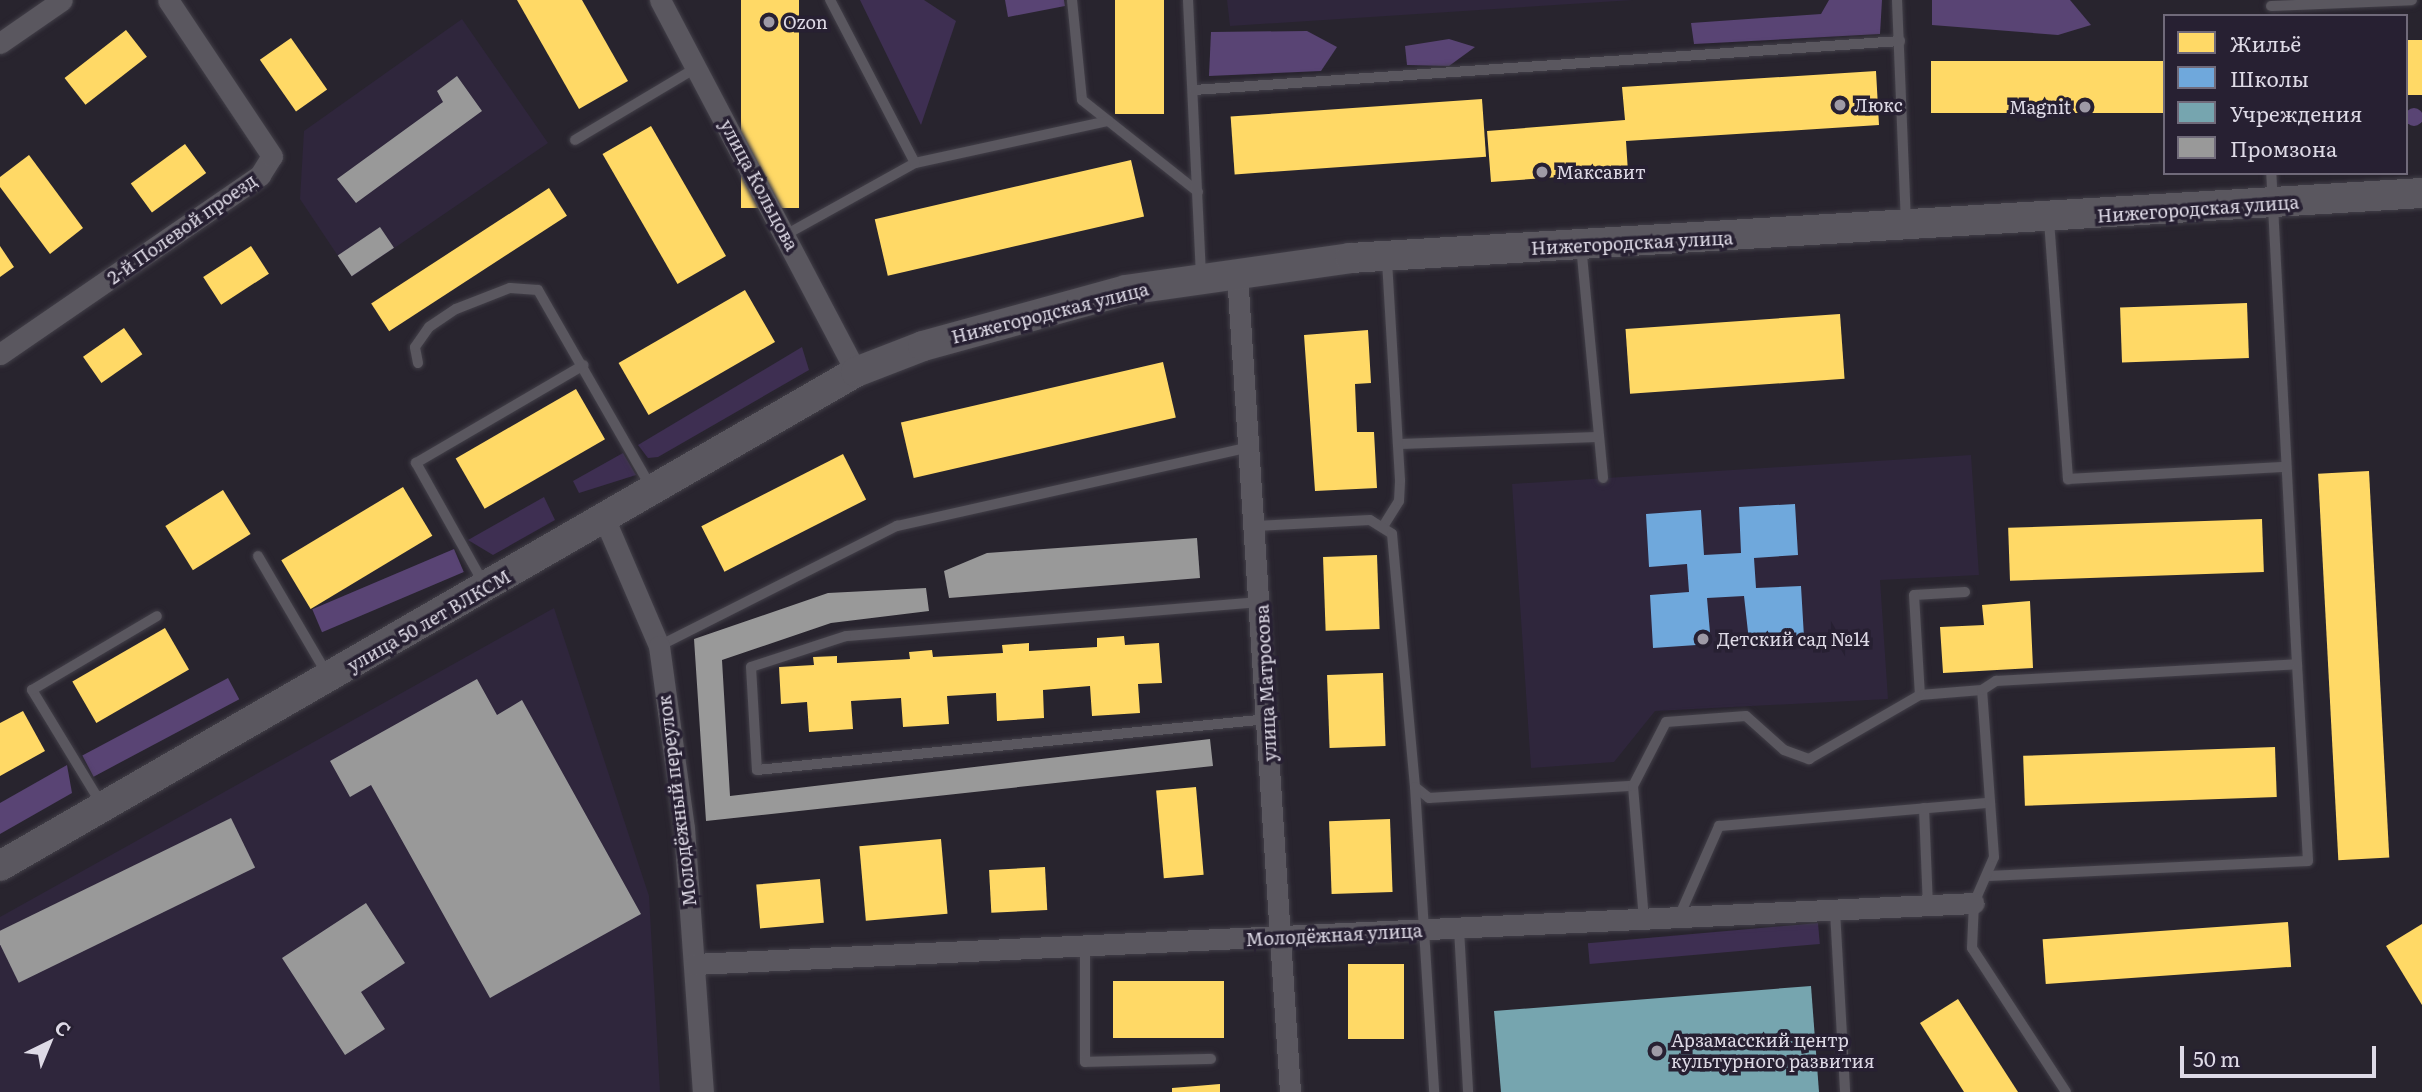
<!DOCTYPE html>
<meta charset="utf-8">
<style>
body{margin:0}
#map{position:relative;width:2422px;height:1092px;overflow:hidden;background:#28242e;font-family:Literata,serif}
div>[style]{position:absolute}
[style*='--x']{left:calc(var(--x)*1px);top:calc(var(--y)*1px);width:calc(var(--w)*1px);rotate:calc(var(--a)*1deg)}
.built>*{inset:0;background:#2f263c}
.green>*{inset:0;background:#3e2f52;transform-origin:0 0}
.forest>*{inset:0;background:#594474;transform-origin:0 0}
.round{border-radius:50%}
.homes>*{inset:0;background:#ffd966;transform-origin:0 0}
.schools>*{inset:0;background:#6fa8dc}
.public>*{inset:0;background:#76a5af}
.industry>*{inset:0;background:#999;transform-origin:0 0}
.roads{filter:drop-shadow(0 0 2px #423f48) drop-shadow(0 0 2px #423f48)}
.lane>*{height:10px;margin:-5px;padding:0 5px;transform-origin:5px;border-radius:5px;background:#5a575f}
.street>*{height:21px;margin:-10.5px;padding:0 10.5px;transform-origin:10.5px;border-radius:10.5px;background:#5a575f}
.secondary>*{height:30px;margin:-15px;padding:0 15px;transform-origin:15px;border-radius:15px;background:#5a575f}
.dots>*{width:19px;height:19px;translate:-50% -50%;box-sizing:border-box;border:4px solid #272032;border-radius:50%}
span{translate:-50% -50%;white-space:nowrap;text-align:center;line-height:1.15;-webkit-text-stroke:7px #272032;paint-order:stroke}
.poi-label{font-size:18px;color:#dedae6}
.left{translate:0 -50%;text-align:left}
.right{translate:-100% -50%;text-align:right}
.street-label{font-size:18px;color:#dedae6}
.legend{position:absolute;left:2163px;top:14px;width:245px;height:161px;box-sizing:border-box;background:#272032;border:2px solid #706a7a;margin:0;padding:9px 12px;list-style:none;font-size:21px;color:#dedae6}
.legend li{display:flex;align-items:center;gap:14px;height:35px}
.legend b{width:35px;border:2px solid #706a7a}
.north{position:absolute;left:14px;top:1008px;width:70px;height:70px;-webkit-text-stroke:5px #272032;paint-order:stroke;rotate:43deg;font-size:19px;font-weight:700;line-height:28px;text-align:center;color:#dedae6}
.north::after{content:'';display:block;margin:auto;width:24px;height:32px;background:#dedae6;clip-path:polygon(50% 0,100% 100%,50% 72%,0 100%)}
.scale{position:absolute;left:2180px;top:1046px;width:196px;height:32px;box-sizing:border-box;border:4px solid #dedae6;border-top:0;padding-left:9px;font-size:21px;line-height:24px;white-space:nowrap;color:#dedae6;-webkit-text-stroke:5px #272032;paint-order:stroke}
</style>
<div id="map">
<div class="built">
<div style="clip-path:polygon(1227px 0,1633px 0,1230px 26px)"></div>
<div style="clip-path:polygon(462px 19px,548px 143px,352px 277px,300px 199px,304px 131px)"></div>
<div style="clip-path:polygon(1971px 455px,1979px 575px,1880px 580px,1888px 699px,1655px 711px,1614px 762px,1531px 768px,1512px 484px)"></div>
<div style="clip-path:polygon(554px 608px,649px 896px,660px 1092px,0 1092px,0 917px)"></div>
</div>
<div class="green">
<div style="clip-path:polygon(860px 0,924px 0,956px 21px,921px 125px)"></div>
<div style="clip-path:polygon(802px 347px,809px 370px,658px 457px,648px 458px,638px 445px)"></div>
<div style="clip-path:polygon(623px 453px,636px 475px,579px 493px,573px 481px)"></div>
<div style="clip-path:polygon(544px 497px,555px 520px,493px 555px,468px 540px)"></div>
<div style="left:1818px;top:923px;width:21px;height:231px;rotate:85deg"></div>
</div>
<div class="forest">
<div style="clip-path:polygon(1005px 0,1064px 0,1065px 6px,1008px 17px)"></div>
<div style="clip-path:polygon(1829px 0,1882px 0,1880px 34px,1694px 44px,1691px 23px,1821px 14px)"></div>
<div style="clip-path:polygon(1932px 0,2070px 0,2091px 25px,2058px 35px,1932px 25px)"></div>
<div style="clip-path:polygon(1307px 31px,1337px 47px,1321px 71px,1209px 76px,1211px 32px)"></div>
<div style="clip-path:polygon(1449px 39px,1475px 47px,1449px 66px,1407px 65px,1405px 46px)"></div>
<div class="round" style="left:2405px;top:108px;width:18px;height:18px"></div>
<div style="left:454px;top:549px;width:25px;height:154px;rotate:67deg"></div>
<div style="left:228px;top:678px;width:24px;height:165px;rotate:62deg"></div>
<div style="clip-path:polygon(67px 765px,72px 793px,0 834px,0 803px)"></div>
</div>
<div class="homes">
<div style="clip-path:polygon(517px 0,582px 0,628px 81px,579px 109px)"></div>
<div style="left:741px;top:0;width:58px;height:208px"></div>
<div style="left:1115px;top:0;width:49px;height:114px"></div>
<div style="left:126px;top:30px;width:34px;height:78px;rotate:52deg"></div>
<div style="left:291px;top:38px;width:63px;height:38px;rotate:55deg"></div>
<div style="left:2422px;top:40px;width:55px;height:16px;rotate:90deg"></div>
<div style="left:2165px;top:61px;width:52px;height:234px;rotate:90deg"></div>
<div style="clip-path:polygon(1876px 71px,1879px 125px,1626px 141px,1628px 172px,1491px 182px,1487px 131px,1625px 120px,1622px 87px)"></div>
<div style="left:1482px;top:99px;width:58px;height:252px;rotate:86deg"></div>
<div style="left:651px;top:126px;width:150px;height:56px;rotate:60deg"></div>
<div style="left:185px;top:144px;width:36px;height:67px;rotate:54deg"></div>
<div style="clip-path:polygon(29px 155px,83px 228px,50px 254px,0 187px,0 177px)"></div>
<div style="left:1131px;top:160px;width:58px;height:263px;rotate:77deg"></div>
<div style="left:549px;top:188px;width:33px;height:212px;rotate:57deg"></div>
<div style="clip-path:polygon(0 246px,14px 267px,0 277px)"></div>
<div style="left:251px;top:246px;width:33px;height:57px;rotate:57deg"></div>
<div style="left:745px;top:290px;width:60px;height:146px;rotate:60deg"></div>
<div style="left:2247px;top:303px;width:55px;height:127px;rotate:88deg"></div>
<div style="left:1840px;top:314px;width:65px;height:215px;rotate:86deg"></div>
<div style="left:124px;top:328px;width:32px;height:50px;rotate:55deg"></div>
<div style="clip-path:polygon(1368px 330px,1371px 383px,1355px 384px,1357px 432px,1374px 432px,1377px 488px,1315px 491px,1304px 335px)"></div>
<div style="left:1163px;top:362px;width:57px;height:269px;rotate:77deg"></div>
<div style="left:576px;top:389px;width:58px;height:139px;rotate:60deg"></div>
<div style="left:843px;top:454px;width:51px;height:159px;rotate:63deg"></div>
<div style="left:2369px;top:471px;width:387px;height:51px;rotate:87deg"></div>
<div style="left:403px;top:487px;width:57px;height:142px;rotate:59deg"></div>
<div style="left:223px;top:490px;width:52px;height:68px;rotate:58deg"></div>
<div style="left:2262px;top:519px;width:53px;height:254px;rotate:88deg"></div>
<div style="left:1377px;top:555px;width:74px;height:54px;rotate:88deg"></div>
<div style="clip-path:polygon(2030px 601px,2033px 668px,1943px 673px,1940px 627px,1984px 625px,1982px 605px)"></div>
<div style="left:165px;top:628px;width:48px;height:107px;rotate:60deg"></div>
<div style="clip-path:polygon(1124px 636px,1125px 645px,1159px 643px,1162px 683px,1138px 684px,1140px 713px,1092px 716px,1090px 686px,1043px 690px,1044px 718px,997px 721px,996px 693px,947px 696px,949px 724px,903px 727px,901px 698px,851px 701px,853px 729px,809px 732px,807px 702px,781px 704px,779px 667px,814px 665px,813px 657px,837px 656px,837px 663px,910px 659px,909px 652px,932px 650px,933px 657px,1003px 653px,1002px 645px,1029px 643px,1029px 651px,1097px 647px,1097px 638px)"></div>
<div style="left:1383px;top:673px;width:73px;height:56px;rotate:88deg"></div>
<div style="clip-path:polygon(23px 711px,45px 751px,0 776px,0 723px)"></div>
<div style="left:2275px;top:747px;width:50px;height:252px;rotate:88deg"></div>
<div style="left:1196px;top:787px;width:88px;height:40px;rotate:85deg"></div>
<div style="left:1390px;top:819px;width:73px;height:61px;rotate:88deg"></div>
<div style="left:941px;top:839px;width:75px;height:82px;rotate:85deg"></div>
<div style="left:1045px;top:867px;width:43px;height:56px;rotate:87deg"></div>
<div style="left:820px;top:879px;width:44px;height:64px;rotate:85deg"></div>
<div style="left:2288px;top:922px;width:45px;height:246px;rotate:86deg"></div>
<div style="clip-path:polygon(2422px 924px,2422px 1005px,2386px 946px)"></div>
<div style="left:1348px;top:964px;width:56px;height:75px"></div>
<div style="left:1113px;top:981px;width:111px;height:57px"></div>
<div style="clip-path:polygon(1958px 999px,2018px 1092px,1964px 1092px,1920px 1023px)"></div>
<div style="clip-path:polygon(1220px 1084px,1220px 1092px,1172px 1092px,1172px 1088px)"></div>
</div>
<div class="schools">
<div style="clip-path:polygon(1795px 504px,1798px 555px,1754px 558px,1756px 588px,1801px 586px,1804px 637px,1749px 641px,1744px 596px,1707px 598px,1711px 644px,1653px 648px,1650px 595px,1689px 592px,1687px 564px,1649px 567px,1646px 514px,1701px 510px,1704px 555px,1741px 553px,1739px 507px)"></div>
</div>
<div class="public">
<div style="clip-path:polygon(1811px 986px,1819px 1092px,1501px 1092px,1494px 1011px)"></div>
</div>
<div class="industry">
<div style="clip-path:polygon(457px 76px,482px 111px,356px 203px,337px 179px,443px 102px,437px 91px)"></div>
<div style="left:380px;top:227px;width:25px;height:51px;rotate:56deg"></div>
<div style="clip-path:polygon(1197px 538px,1200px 578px,949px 598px,944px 571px,987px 553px)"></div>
<div style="clip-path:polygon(926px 588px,929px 611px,831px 623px,722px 660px,730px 796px,1210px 739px,1213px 766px,706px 821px,694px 639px,828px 593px)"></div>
<div style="clip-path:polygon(477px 679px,497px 715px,522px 700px,641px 914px,490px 998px,371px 785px,350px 797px,330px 761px)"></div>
<div style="left:231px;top:818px;width:55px;height:263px;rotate:64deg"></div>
<div style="clip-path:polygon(366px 903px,405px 963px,361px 992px,385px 1029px,345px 1055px,282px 958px)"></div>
</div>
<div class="roads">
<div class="lane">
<div style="--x:1072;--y:0;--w:100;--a:84.3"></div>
<div style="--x:1082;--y:100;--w:148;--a:38.4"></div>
<div style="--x:1188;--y:0;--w:276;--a:87.3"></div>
<div style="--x:1897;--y:0;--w:222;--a:87.7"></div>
<div style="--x:2271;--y:6;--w:141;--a:-2.4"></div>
<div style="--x:1194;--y:90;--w:708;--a:-3.97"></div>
<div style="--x:575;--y:140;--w:141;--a:-30.8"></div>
<div style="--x:915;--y:163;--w:198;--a:-12.3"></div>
<div style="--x:2049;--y:220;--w:260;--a:85.8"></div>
<div style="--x:2068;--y:479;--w:218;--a:-3.2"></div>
<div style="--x:787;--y:234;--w:146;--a:-29"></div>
<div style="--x:915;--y:163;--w:184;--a:-117.5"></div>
<div style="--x:1581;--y:245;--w:234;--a:84.6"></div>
<div style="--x:418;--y:363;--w:16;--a:-101"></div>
<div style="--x:415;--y:347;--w:24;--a:-55"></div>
<div style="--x:429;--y:327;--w:32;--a:-34"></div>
<div style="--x:456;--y:309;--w:58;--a:-21.3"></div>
<div style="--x:510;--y:288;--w:28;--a:4"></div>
<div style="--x:538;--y:290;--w:229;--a:60.2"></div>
<div style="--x:1398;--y:444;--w:201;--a:-2"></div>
<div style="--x:1384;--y:525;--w:28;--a:-58"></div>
<div style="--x:1399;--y:501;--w:21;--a:-87"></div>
<div style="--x:1400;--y:480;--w:221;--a:-93.4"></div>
<div style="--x:1256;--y:526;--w:114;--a:-3"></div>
<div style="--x:1370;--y:520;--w:26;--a:32"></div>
<div style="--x:1392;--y:534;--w:254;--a:84.8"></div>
<div style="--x:1415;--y:787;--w:18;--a:38"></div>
<div style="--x:1429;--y:798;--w:204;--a:-3.4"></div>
<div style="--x:258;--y:556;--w:139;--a:59.7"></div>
<div style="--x:484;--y:584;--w:139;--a:-119.3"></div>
<div style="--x:416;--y:463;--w:194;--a:-30.3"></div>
<div style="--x:1965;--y:592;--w:51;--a:176.6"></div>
<div style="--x:1914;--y:595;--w:100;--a:86.6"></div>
<div style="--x:1920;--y:695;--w:62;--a:-4.6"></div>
<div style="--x:1261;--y:602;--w:416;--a:175.3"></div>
<div style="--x:846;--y:636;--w:100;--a:161.9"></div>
<div style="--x:751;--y:667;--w:103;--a:86.7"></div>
<div style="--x:757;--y:770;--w:514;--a:-5.7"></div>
<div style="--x:659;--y:646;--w:267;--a:-26.8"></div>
<div style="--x:897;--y:526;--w:362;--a:-12.6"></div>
<div style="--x:1415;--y:787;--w:306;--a:86.4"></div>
<div style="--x:102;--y:805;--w:135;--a:-121.3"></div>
<div style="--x:32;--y:690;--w:145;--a:-30.6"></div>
<div style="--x:1924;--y:808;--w:99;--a:87.7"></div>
<div style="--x:1988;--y:876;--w:320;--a:-2.7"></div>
<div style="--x:2308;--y:861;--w:197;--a:-93.2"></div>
<div style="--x:1835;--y:911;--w:181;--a:86.8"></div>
<div style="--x:1678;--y:919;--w:102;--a:-66.2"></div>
<div style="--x:1719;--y:826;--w:272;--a:-4.9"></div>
<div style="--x:1644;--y:920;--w:134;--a:-94.7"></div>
<div style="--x:1633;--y:786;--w:72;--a:-62.7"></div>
<div style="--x:1666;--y:722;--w:80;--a:-4.3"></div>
<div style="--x:1746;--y:716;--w:51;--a:41.8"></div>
<div style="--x:1784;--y:750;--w:27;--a:20"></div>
<div style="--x:1809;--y:759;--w:128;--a:-30"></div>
<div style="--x:1459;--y:929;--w:163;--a:86.8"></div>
<div style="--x:1085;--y:946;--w:116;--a:90"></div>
<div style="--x:1085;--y:1062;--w:126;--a:-1.4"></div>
<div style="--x:2066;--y:1092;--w:172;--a:-123.1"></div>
<div style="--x:1972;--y:948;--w:45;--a:-87.5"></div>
<div style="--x:1974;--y:903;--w:50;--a:-66.5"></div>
<div style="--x:1994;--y:857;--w:167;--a:-94.1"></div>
<div style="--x:1982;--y:690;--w:17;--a:-33"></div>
<div style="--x:1996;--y:681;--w:301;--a:-3.2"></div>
<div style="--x:2297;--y:664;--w:492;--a:-93"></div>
</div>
<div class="street">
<div style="--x:660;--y:0;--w:420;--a:62.2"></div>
<div style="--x:0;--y:43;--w:75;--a:-34.7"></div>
<div style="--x:1237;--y:274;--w:820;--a:86.29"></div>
<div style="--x:0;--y:354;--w:316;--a:-34.5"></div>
<div style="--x:260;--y:175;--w:22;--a:-58"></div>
<div style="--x:272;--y:156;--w:187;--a:-123.7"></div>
<div style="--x:605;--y:520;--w:137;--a:66.8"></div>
<div style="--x:659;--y:646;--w:184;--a:82.2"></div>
<div style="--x:684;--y:828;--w:265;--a:85.9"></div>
<div style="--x:695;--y:964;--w:1280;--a:-2.73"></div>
</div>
<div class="secondary">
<div style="--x:0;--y:866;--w:988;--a:-29.99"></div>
<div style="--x:856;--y:372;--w:72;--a:-21.2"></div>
<div style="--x:923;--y:346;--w:211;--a:-15.4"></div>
<div style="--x:1126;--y:290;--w:226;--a:-8.1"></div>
<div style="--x:1350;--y:258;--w:1074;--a:-3.47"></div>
</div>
</div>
<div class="dots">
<div style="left:769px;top:22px;background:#9e9aa6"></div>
<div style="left:1840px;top:105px;background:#9e9aa6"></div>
<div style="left:2085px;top:107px;background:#9e9aa6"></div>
<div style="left:1542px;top:172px;background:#9e9aa6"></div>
<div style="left:1703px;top:639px;background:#9e9aa6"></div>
<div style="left:1657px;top:1051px;background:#9e9aa6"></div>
</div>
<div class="poi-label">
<span class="left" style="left:783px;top:22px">Ozon</span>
<span class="left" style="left:1854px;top:105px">Люкс</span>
<span class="right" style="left:2071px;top:107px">Magnit</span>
<span class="left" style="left:1556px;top:172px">Максавит</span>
<span class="left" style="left:1717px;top:639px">Детский сад №14</span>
<span class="left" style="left:1671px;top:1051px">Арзамасский центр<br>культурного развития</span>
</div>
<div class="street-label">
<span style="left:759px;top:185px;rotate:62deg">улица Кольцова</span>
<span style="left:2198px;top:209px;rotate:-4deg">Нижегородская улица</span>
<span style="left:182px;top:229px;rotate:-35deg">2-й Полевой проезд</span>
<span style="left:1632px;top:243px;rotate:-3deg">Нижегородская улица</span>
<span style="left:1050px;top:313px;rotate:-14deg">Нижегородская улица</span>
<span style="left:429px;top:621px;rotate:-30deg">улица 50 лет ВЛКСМ</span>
<span style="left:1266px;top:683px;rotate:-93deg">улица Матросова</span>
<span style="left:677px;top:801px;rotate:-97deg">Молодёжный переулок</span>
<span style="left:1334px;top:935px;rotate:-3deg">Молодёжная улица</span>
</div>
<ul class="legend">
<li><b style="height:19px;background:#ffd966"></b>Жильё</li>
<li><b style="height:19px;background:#6fa8dc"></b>Школы</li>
<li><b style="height:19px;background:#76a5af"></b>Учреждения</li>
<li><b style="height:19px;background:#999"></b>Промзона</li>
</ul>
<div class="north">С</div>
<div class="scale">50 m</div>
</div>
